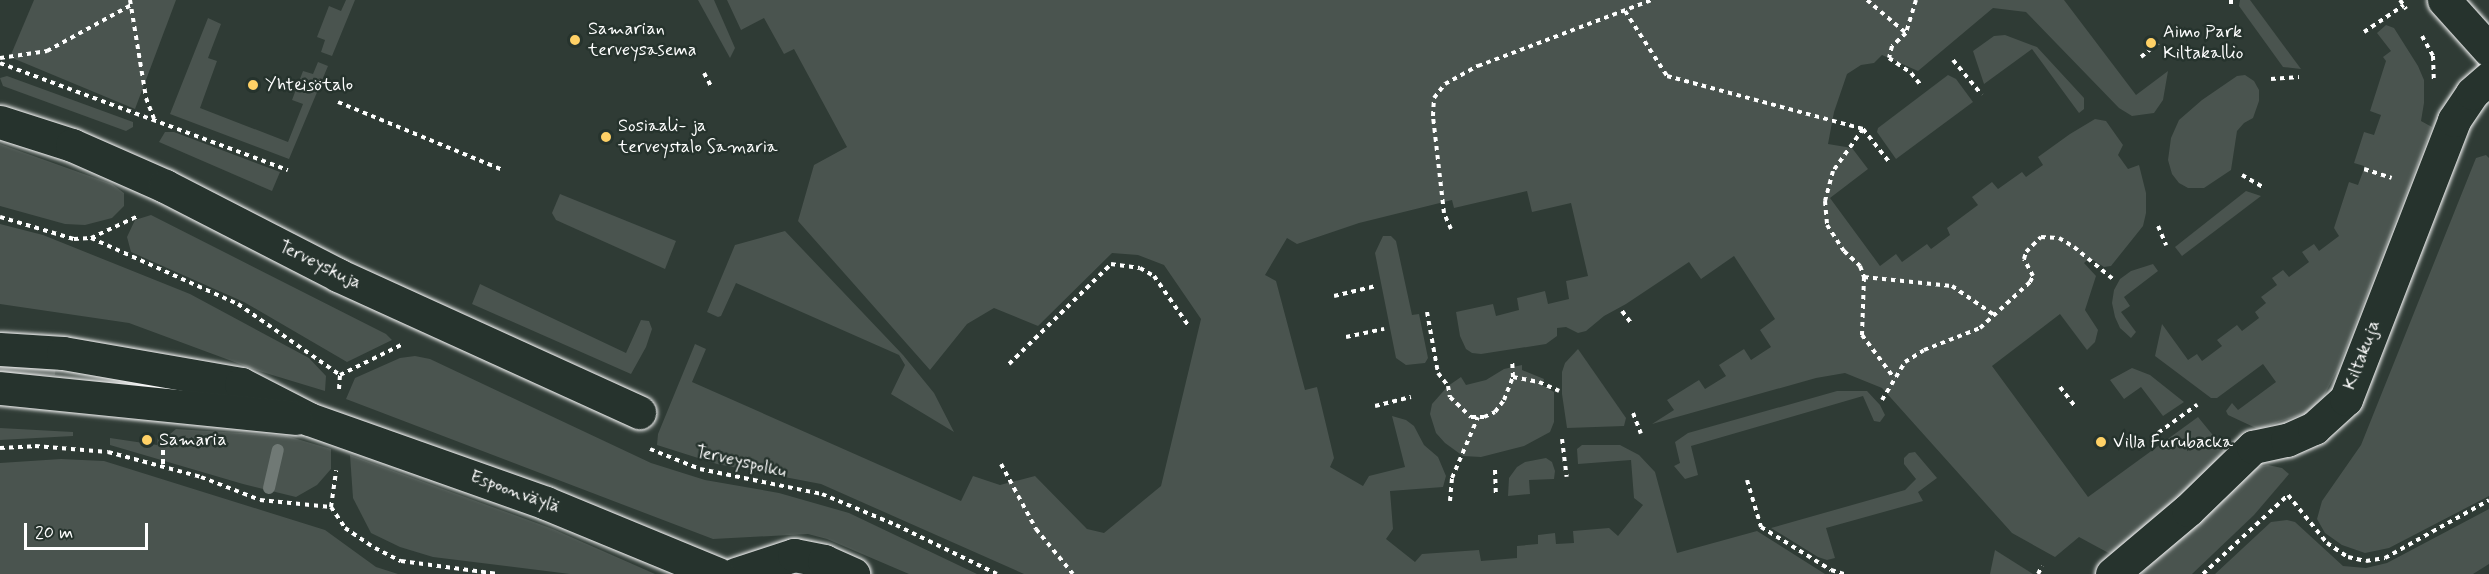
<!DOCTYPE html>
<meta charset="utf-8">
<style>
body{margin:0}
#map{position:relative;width:2489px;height:574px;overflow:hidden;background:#2f3b35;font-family:Mynerve,sans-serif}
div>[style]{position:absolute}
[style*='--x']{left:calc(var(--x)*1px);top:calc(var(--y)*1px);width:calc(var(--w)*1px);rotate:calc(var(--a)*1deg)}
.green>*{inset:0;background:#4a544f}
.stream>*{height:12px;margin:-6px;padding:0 6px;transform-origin:6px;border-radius:6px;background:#707975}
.path>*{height:4px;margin-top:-2px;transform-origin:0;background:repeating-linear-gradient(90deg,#fff 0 4.5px,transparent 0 9px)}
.roads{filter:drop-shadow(0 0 2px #fff) drop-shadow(0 0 2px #fff)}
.minor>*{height:33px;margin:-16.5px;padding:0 16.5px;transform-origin:16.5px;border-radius:16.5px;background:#26332d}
.major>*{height:33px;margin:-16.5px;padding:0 16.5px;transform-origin:16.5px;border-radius:16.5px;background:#26332d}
.dots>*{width:16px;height:16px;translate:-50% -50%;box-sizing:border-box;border:3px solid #26332d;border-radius:50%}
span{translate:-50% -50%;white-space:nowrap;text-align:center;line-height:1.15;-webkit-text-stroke:5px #26332d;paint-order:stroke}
.poi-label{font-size:18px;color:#fff}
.left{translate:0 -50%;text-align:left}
.street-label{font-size:18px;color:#fff}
.scale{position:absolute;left:24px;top:523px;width:124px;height:27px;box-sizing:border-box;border:3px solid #fff;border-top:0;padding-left:8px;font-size:18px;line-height:21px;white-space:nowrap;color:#fff;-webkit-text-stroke:4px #26332d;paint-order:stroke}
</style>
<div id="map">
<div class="green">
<div style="clip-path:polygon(34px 0,176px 0,135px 109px,10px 57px)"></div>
<div style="clip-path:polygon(346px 0,355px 0,332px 56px,321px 52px,325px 40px,317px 37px,329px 6px,341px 11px)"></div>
<div style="clip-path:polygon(698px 0,714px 0,735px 48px,730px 58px)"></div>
<div style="clip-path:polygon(727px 0,2064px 0,2136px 95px,2168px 71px,2163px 100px,2154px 113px,2132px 116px,2119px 108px,2026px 12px,1993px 8px,1918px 71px,1882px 55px,1874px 63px,1861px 65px,1847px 74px,1834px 112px,1828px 144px,1852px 148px,1868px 169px,1830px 198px,1880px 266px,1896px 254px,1902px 262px,1927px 244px,1931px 249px,1950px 235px,1947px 228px,1978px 205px,1972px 197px,1992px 182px,1998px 189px,2022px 172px,2026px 177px,2043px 165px,2038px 157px,2070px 134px,2095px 119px,2106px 121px,2123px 145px,2118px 155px,2128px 169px,2139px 165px,2146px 193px,2146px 213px,2143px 226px,2111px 266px,2104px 267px,2090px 258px,2084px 263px,2096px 276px,2085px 310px,2098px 330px,2095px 342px,2087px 350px,2060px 314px,1992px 366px,2088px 497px,2198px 417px,2225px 450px,2193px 492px,2116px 557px,2079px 537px,2055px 557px,2012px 533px,1882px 388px,1845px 373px,1816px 378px,1652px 424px,1674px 410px,1667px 400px,1699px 380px,1705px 389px,1726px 376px,1719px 365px,1744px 349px,1751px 360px,1771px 347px,1760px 330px,1775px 319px,1734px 256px,1701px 279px,1689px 262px,1626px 304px,1604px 316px,1586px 331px,1578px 333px,1566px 327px,1557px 328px,1557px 336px,1546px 344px,1481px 354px,1472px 353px,1466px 349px,1460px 336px,1456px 312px,1493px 304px,1496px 316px,1519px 310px,1517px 298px,1545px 291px,1548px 304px,1569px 299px,1566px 281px,1588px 276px,1571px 203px,1532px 212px,1527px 191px,1454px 208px,1452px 200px,1359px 223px,1297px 244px,1287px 238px,1265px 275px,1276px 281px,1305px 390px,1317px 387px,1334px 458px,1330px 467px,1363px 486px,1369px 476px,1405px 467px,1392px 416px,1406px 420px,1414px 426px,1424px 445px,1438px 457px,1446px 476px,1443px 487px,1390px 491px,1393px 529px,1386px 539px,1415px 562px,1422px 554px,1479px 550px,1481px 561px,1517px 558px,1517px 546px,1538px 544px,1538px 535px,1555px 533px,1556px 544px,1574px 543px,1573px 531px,1609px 528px,1618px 536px,1643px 505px,1634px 498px,1631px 460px,1578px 464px,1577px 449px,1582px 445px,1620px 445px,1639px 455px,1655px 472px,1677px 553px,1757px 531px,1825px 574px,1024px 574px,821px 484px,717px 464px,657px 445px,658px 434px,695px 344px,706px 349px,692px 382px,961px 501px,973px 476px,1000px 485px,1035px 476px,1087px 529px,1104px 533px,1161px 486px,1201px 319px,1164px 265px,1138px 255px,1112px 253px,1038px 326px,994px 308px,967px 324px,930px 370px,798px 221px,814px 165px,847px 147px,794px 49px,784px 54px,764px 18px,741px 30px)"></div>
<div style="clip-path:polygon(2240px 0,2250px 0,2301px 69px,2283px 67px,2239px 6px)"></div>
<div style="clip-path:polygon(208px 18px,221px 24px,208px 58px,217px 61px,200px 108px,288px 142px,303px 104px,292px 100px,303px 71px,313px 74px,318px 62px,328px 66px,289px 159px,170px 114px)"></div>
<div style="clip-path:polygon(2386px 25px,2394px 28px,2418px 66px,2424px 80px,2424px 103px,2421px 121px,2432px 127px,2337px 371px,2324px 396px,2306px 413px,2258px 429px,2228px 415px,2226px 411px,2232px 403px,2238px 410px,2276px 382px,2263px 364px,2217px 398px,2211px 398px,2155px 356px,2162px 324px,2188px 360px,2197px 354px,2202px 361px,2222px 346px,2217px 340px,2237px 325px,2242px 331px,2259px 318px,2255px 312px,2266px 303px,2261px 297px,2277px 285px,2272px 278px,2283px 270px,2289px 277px,2309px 262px,2302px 252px,2314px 244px,2319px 251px,2339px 236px,2334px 228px,2349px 182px,2358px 185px,2364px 169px,2364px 166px,2354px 163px,2364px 132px,2374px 135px,2381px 115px,2370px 111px,2386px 61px,2383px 57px,2391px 51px,2377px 33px)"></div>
<div style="clip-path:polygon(2005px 35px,2037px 47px,2084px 98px,2084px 109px,2079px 113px,2032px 49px,1984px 84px,1973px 51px,1994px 36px)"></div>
<div style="clip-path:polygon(1948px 75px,1956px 79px,1973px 102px,1896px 159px,1877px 132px,1878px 128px)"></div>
<div style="clip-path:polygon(2245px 75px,2254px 81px,2259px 90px,2259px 101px,2253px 118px,2244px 123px,2237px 131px,2231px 170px,2204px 188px,2188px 188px,2179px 183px,2172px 174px,2168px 160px,2171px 138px,2179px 120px,2202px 100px,2237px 76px)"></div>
<div style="clip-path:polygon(7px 76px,133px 122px,133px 127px,126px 131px,3px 86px,0 78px)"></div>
<div style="clip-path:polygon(165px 132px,174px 132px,280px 172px,272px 191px,159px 142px)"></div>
<div style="clip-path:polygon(0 144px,112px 184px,124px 193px,124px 206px,112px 218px,85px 225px,65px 224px,0 206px)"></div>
<div style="clip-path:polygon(2486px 155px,2489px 158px,2489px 496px,2389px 548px,2365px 553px,2342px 545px,2325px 533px,2317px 519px,2322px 501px,2361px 445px,2476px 158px)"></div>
<div style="clip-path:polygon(2246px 191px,2261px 196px,2182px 256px,2175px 247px)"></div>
<div style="clip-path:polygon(560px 194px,676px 241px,665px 269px,556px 220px,552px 213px)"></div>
<div style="clip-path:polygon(151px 215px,386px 334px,392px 340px,347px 362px,244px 302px,131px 252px,127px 237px,135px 220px)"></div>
<div style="clip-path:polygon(0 224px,43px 235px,190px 294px,309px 358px,326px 376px,325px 391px,259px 371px,129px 323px,0 304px)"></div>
<div style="clip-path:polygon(785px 231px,903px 355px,934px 393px,954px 432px,891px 394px,905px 365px,899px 355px,736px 283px,721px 316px,718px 317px,707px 312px,735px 245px)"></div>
<div style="clip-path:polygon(1383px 236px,1391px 236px,1396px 241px,1412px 315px,1419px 314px,1428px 358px,1425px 363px,1406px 365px,1396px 358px,1375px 253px)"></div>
<div style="clip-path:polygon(2153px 264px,2158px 271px,2124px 297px,2130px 306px,2121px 312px,2136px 332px,2131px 338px,2120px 328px,2115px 317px,2112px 303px,2114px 290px,2120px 279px,2131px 271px)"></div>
<div style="clip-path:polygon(480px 284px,626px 353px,641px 320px,649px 321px,652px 329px,646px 347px,631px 374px,472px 304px)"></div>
<div style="clip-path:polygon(1578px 349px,1626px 418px,1624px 426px,1567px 428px,1562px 394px,1562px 372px,1565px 363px)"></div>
<div style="clip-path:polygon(415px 356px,430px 359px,651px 463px,705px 480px,779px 493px,849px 513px,977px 574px,909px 574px,827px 539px,808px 534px,713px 539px,346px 399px,355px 378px,400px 358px)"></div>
<div style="clip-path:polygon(0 360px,56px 364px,55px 375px,0 374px)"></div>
<div style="clip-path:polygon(1522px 365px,1522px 370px,1544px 379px,1542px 385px,1554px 392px,1554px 422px,1550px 432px,1524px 446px,1481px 457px,1463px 456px,1445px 443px,1436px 433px,1430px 414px,1432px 404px,1448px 386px,1461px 377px,1466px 385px,1486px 380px,1504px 369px)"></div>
<div style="clip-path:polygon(2132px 368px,2150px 375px,2184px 402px,2163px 416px,2141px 387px,2124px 399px,2110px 380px)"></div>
<div style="clip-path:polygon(1837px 391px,1867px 391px,1880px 405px,1885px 415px,1880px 422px,1874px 421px,1863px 396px,1691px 446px,1698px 475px,1685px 479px,1674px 466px,1680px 463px,1675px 442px,1688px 433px)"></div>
<div style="clip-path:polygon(0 428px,73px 432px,73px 436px,0 440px)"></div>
<div style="clip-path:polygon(176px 429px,287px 436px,331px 449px,331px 469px,317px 485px,296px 497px,243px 484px,110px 445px,110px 438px,157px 445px,158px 435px,163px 440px)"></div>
<div style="clip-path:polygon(1915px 452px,1937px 478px,1918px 492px,1923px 501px,1826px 528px,1835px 558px,1827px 560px,1818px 557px,1771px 528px,1905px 490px,1916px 479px,1904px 464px,1904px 458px,1909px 453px)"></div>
<div style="clip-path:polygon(350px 455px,553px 529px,655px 574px,570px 574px,433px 557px,400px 547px,371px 533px,353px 498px)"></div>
<div style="clip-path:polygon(1546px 458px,1552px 462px,1555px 471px,1554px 479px,1529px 480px,1530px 494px,1508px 496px,1509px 478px,1517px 467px,1525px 462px)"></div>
<div style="clip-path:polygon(61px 459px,104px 461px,325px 530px,376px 567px,398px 574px,0 574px,0 463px)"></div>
<div style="clip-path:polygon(2268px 465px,2282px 468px,2289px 474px,2254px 515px,2192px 574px,2141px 574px,2254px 468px)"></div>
<div style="clip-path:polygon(2489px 509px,2489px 564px,2473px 574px,2215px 574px,2271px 522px,2287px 520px,2295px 522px,2343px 566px,2366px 568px,2387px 563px)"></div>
<div style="clip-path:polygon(1995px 550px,2033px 574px,1990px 574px)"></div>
</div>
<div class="stream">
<div style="--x:269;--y:488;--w:39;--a:-77"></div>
</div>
<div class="path">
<div style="--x:130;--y:0;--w:99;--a:80.7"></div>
<div style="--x:146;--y:98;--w:25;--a:69"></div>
<div style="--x:1867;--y:0;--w:51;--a:40.2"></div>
<div style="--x:1916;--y:0;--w:34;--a:107"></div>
<div style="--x:1906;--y:33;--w:19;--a:137"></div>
<div style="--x:1892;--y:46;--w:12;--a:104"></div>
<div style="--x:1889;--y:58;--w:27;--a:34"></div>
<div style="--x:1911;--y:73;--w:14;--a:51"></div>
<div style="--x:2231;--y:0;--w:6;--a:90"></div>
<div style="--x:2400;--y:0;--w:11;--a:56"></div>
<div style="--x:1625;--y:11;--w:77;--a:57.1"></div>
<div style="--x:1667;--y:76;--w:203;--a:15.1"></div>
<div style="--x:1863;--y:129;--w:43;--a:51.5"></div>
<div style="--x:2364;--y:32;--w:48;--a:-34"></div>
<div style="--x:2422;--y:36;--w:23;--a:61"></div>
<div style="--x:2433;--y:56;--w:24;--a:88"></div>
<div style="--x:2141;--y:57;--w:23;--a:-40"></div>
<div style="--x:0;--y:58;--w:48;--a:-8.5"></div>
<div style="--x:47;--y:51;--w:96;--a:-28.7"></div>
<div style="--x:1953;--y:60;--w:45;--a:50.4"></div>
<div style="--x:0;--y:63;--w:307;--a:20.4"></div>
<div style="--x:704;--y:73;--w:15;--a:62"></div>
<div style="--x:2271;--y:79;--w:28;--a:-4"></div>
<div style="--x:338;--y:102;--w:178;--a:22.4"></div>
<div style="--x:1863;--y:129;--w:52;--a:125.5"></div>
<div style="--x:1833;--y:171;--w:31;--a:105"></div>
<div style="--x:1825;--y:201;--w:24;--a:85"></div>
<div style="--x:1827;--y:225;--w:31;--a:57"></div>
<div style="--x:1844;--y:251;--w:22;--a:43"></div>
<div style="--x:1860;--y:266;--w:12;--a:70"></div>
<div style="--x:1864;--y:277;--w:58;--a:92"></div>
<div style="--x:1862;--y:335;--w:54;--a:53.3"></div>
<div style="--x:2364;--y:169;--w:29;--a:18"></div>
<div style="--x:2242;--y:175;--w:24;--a:30"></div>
<div style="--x:0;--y:217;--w:77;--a:16.6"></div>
<div style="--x:74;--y:239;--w:17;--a:-3"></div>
<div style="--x:91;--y:238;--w:52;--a:-25.1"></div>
<div style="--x:2158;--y:226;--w:21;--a:67"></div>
<div style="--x:1451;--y:229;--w:17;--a:-114"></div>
<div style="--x:1444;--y:213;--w:98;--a:-96.5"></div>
<div style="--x:1433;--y:116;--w:18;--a:-87"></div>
<div style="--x:1434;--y:98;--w:18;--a:-52"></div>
<div style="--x:1445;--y:84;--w:38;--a:-29"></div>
<div style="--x:1478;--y:66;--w:186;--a:-20.8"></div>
<div style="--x:91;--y:238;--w:161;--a:24.2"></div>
<div style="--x:238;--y:304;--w:124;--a:34.8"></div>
<div style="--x:1864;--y:277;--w:88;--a:5.8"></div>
<div style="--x:1952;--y:286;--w:51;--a:34.6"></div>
<div style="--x:1334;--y:296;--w:43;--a:-13.4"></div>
<div style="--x:1622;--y:311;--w:15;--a:53"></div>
<div style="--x:1427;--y:312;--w:62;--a:79.8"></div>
<div style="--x:1438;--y:373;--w:16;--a:52"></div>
<div style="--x:1448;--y:386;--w:11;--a:80"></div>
<div style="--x:1450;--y:397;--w:29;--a:44"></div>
<div style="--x:1471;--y:417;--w:13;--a:0"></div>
<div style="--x:1484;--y:417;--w:12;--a:-24"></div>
<div style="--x:1495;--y:412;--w:15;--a:-53"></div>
<div style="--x:1504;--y:400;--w:25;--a:-69"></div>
<div style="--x:1513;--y:377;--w:17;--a:-93"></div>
<div style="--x:1346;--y:337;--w:39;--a:-12"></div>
<div style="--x:1009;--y:364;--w:143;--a:-44.4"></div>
<div style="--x:1111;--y:264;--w:29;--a:8"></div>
<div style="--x:1140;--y:268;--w:16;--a:30"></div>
<div style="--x:1154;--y:276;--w:60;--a:55.2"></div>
<div style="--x:340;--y:375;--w:68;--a:-26.2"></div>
<div style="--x:1513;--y:377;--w:26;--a:11"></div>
<div style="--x:1539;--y:382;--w:22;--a:24"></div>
<div style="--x:2060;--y:387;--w:24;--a:52"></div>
<div style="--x:339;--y:389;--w:14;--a:-86"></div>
<div style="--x:1882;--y:400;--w:44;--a:-58.8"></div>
<div style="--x:1905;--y:362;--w:22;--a:-32"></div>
<div style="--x:1924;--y:350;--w:60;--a:-21.4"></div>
<div style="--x:1980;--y:328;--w:68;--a:-42.6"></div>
<div style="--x:2030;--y:282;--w:7;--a:-63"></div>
<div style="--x:2033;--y:276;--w:19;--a:-118"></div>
<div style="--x:2024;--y:259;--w:7;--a:-74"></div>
<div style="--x:2026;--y:252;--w:21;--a:-45"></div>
<div style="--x:2041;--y:237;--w:18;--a:3"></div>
<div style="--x:2059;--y:238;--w:17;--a:31"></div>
<div style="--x:2074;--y:247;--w:52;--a:39.5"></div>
<div style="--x:1375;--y:406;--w:37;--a:-14"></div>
<div style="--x:1633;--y:413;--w:22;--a:69"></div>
<div style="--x:2151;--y:438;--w:57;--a:-35.7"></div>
<div style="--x:1562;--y:439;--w:38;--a:83"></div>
<div style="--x:163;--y:441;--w:26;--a:90"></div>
<div style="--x:0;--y:448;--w:35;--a:-3"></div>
<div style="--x:35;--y:446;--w:73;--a:4.7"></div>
<div style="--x:108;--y:452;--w:96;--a:15"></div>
<div style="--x:201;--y:477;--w:63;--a:21.3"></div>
<div style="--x:260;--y:500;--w:71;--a:5.6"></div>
<div style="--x:650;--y:449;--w:54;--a:21.8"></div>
<div style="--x:700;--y:469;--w:125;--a:11.6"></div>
<div style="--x:822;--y:494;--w:80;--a:22.7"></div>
<div style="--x:896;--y:525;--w:112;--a:25.9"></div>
<div style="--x:1001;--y:464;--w:74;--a:61.7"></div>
<div style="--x:1036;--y:529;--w:58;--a:50.6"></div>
<div style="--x:1495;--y:470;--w:27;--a:88"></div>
<div style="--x:1747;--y:480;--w:49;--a:73.4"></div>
<div style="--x:1761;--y:527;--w:82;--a:31.6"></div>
<div style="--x:1831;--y:570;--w:14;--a:17"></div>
<div style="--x:1450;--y:501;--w:23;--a:-85"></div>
<div style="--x:1452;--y:478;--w:66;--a:-66.9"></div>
<div style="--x:331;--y:507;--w:25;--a:56"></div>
<div style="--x:345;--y:528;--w:36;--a:34"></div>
<div style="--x:375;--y:548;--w:29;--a:27"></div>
<div style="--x:401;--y:561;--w:98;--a:7.6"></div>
<div style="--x:331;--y:507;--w:37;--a:-82"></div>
<div style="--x:2038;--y:574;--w:9;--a:-63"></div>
<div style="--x:2203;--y:574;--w:116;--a:-42.9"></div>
<div style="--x:2288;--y:495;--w:62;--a:50.9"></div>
<div style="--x:2327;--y:543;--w:25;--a:34"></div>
<div style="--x:2348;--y:557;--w:18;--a:13"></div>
<div style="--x:2366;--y:561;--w:19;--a:-9"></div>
<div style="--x:2385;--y:558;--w:119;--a:-29.1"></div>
</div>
<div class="roads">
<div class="minor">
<div style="--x:2444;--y:0;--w:67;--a:48"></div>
<div style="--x:0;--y:122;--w:76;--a:17.7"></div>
<div style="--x:72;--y:145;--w:102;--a:23.8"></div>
<div style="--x:165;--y:186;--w:195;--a:27.2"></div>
<div style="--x:338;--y:275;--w:331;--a:24.5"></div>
<div style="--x:736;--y:574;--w:61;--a:-18.1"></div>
<div style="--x:794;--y:555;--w:31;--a:11"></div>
<div style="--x:824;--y:561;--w:32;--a:24"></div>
<div style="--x:2112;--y:574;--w:99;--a:-40.1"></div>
<div style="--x:2188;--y:510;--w:91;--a:-44.1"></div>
<div style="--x:2253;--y:447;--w:35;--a:-12"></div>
<div style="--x:2287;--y:440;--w:30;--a:-24"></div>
<div style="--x:2314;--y:428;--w:43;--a:-42.2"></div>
<div style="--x:2346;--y:399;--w:299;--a:-68.8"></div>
<div style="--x:2454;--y:120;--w:32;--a:-56"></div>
<div style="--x:2472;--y:93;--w:23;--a:-41"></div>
</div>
<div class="major">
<div style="--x:0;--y:349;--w:63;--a:3.6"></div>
<div style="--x:63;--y:353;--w:181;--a:9.9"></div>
<div style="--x:241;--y:384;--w:76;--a:27.2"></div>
<div style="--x:309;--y:419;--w:251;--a:19.5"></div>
<div style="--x:546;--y:503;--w:186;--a:22.4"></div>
<div style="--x:0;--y:388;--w:297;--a:5.8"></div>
</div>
</div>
<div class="dots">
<div style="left:575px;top:40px;background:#ffd166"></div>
<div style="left:2151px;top:43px;background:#ffd166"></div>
<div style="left:253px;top:85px;background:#ffd166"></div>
<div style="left:606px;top:137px;background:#ffd166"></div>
<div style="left:147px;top:440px;background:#ffd166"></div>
<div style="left:2101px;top:442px;background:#ffd166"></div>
</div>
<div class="poi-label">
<span class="left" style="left:588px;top:40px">Samarian<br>terveysasema</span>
<span class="left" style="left:2163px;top:43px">Aimo Park<br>Kiltakallio</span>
<span class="left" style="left:265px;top:85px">Yhteisötalo</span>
<span class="left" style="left:618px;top:137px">Sosiaali- ja<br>terveystalo Samaria</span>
<span class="left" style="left:159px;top:440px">Samaria</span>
<span class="left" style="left:2113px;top:442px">Villa Furubacka</span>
</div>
<div class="street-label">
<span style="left:320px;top:265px;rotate:26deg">Terveyskuja</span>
<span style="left:2362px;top:355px;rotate:-69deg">Kiltakuja</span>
<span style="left:741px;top:462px;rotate:13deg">Terveyspolku</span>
<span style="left:515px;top:492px;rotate:20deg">Espoonväylä</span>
</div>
<div class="scale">20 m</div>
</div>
